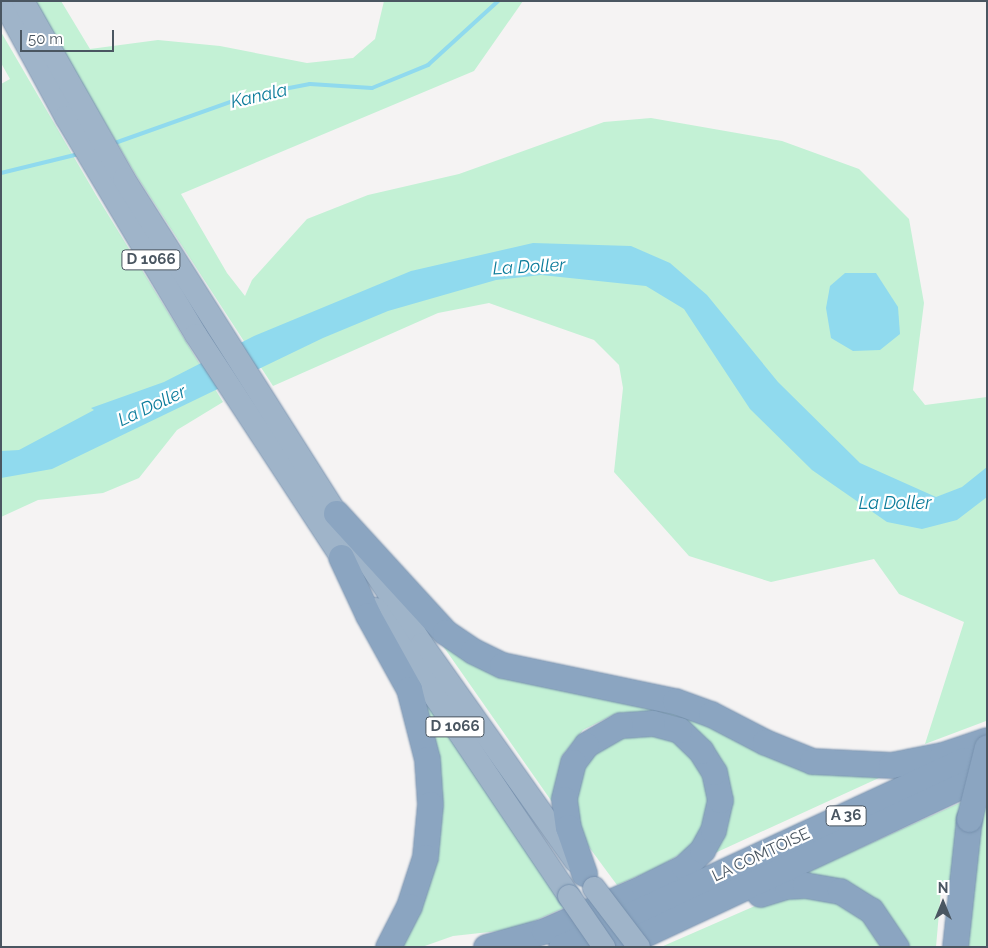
<!DOCTYPE html>
<style>
body{margin:0}
#map{position:relative;width:988px;height:948px;overflow:hidden;background:#f5f3f3;font-family:Raleway,sans-serif}
div>[style]{position:absolute}
[style*='--x']{left:calc(var(--x)*1px);top:calc(var(--y)*1px);width:calc(var(--w)*1px);rotate:calc(var(--a)*1deg)}
.green>*{inset:0;background:#c3f1d5}
.water>*{inset:0;background:#90daee}
.stream>*{height:4px;margin:-2px;padding:0 2px;transform-origin:2px;border-radius:2px;background:#90daee}
.roads{filter:drop-shadow(0 0 1px #7690ad) drop-shadow(0 0 1px #7690ad)}
.trunk>*{height:22px;margin:-11px;padding:0 11px;transform-origin:11px;border-radius:11px;background:#9fb4c9}
.motorway>*{height:25px;margin:-12.5px;padding:0 12.5px;transform-origin:12.5px;border-radius:12.5px;background:#8ba5c1}
.bridges{filter:drop-shadow(0 0 1px #7690ad) drop-shadow(0 0 1px #7690ad)}
.trunk-bridge>*{height:22px;margin:-11px;padding:0 11px;transform-origin:11px;border-radius:11px;background:#9fb4c9}
.motorway-bridge>*{height:25px;margin:-12.5px;padding:0 12.5px;transform-origin:12.5px;border-radius:12.5px;background:#8ba5c1}
span{translate:-50% -50%;white-space:nowrap;text-align:center;line-height:1.15;-webkit-text-stroke:4.5px #fff;paint-order:stroke}
.shield-label span{padding:1px 4px;background:#fff;border:1px solid;border-radius:4px;-webkit-text-stroke-width:0}
.shield-label{font-size:15px;color:#4a5661;font-weight:700}
.street-label{font-size:16px;color:#4a5661}
.water-label{font-size:18px;color:#0c7c9b;font-style:italic}
.frame{position:absolute;inset:0;border:2px solid #4a5661;pointer-events:none}
.north{position:absolute;left:918px;top:878px;width:50px;height:50px;-webkit-text-stroke:4px #fff;paint-order:stroke;rotate:0deg;font-size:14px;font-weight:700;line-height:20px;text-align:center;color:#4a5661}
.north::after{content:'';display:block;margin:auto;width:18px;height:22px;background:#4a5661;clip-path:polygon(50% 0,100% 100%,50% 72%,0 100%)}
.scale{position:absolute;left:20px;top:30px;width:94px;height:22px;box-sizing:border-box;border:2px solid #4a5661;border-top:0;padding-left:6px;font-size:15px;line-height:18px;white-space:nowrap;color:#4a5661;-webkit-text-stroke:4px #fff;paint-order:stroke}
</style>
<div id="map">
<div class="green">
<div style="clip-path:polygon(33px 1px,61px 1px,90px 49px,158px 40px,220px 46px,307px 63px,353px 58px,375px 39px,384px 1px,523px 1px,474px 71px,181px 194px,227px 273px,245px 296px,252px 280px,307px 219px,368px 195px,459px 174px,604px 122px,651px 118px,782px 141px,859px 169px,909px 219px,924px 303px,913px 390px,925px 405px,987px 397px,986px 721px,925px 744px,964px 622px,899px 594px,874px 559px,771px 582px,689px 556px,614px 472px,623px 388px,619px 365px,594px 340px,489px 303px,438px 313px,273px 386px,136px 175px)"></div>
<div style="clip-path:polygon(1px 32px,96px 195px,223px 402px,177px 430px,139px 478px,103px 493px,38px 500px,1px 517px,1px 84px,10px 79px,1px 63px)"></div>
<div style="clip-path:polygon(443px 646px,606px 694px,892px 772px,702px 859px,727px 828px,731px 798px,652px 712px,617px 713px,583px 730px,562px 756px,556px 785px,557px 809px)"></div>
<div style="clip-path:polygon(417px 687px,566px 907px,516px 929px,453px 936px,422px 947px,397px 947px,432px 874px)"></div>
<div style="clip-path:polygon(633px 729px,686px 744px,704px 767px,710px 794px,706px 825px,689px 849px,657px 868px,617px 885px,583px 839px,572px 808px,586px 754px)"></div>
<div style="clip-path:polygon(987px 790px,987px 947px,966px 947px,980px 814px)"></div>
<div style="clip-path:polygon(964px 801px,949px 890px,941px 890px,936px 947px,905px 947px,798px 876px)"></div>
<div style="clip-path:polygon(805px 895px,830px 898px,862px 917px,884px 947px,661px 947px,773px 898px)"></div>
</div>
<div class="water">
<div style="clip-path:polygon(533px 243px,631px 246px,670px 263px,707px 295px,778px 382px,860px 463px,936px 497px,962px 487px,987px 467px,987px 497px,957px 520px,922px 529px,887px 522px,812px 470px,750px 409px,684px 309px,646px 286px,541px 275px,496px 280px,388px 311px,323px 338px,52px 469px,1px 478px,1px 451px,19px 450px,94px 410px,91px 408px,164px 382px,254px 336px,411px 271px)"></div>
<div style="clip-path:polygon(845px 273px,876px 273px,898px 307px,900px 334px,880px 350px,853px 351px,831px 338px,826px 308px,830px 286px)"></div>
</div>
<div class="stream">
<div style="--x:112;--y:144;--w:143;--a:-19.6"></div>
<div style="--x:247;--y:96;--w:64;--a:-10.8"></div>
<div style="--x:310;--y:84;--w:62;--a:3.7"></div>
<div style="--x:372;--y:88;--w:61;--a:-22.3"></div>
<div style="--x:428;--y:65;--w:95;--a:-42.4"></div>
<div style="--x:1;--y:173;--w:80;--a:-13.7"></div>
</div>
<div class="roads">
<div class="trunk">
<div style="--x:3;--y:1;--w:132;--a:61.5"></div>
<div style="--x:66;--y:117;--w:254;--a:59.2"></div>
<div style="--x:196;--y:335;--w:283;--a:56.8"></div>
<div style="--x:23;--y:1;--w:205;--a:60.4"></div>
<div style="--x:124;--y:179;--w:396;--a:57.6"></div>
<div style="--x:336;--y:513;--w:157;--a:56.7"></div>
<div style="--x:422;--y:644;--w:265;--a:54.7"></div>
<div style="--x:376;--y:609;--w:346;--a:56.1"></div>
</div>
<div class="motorway">
<div style="--x:336;--y:513;--w:161;--a:47.5"></div>
<div style="--x:445;--y:632;--w:34;--a:34"></div>
<div style="--x:473;--y:651;--w:32;--a:26"></div>
<div style="--x:502;--y:665;--w:177;--a:11.8"></div>
<div style="--x:675;--y:701;--w:38;--a:20"></div>
<div style="--x:711;--y:714;--w:61;--a:27.4"></div>
<div style="--x:765;--y:742;--w:51;--a:22"></div>
<div style="--x:812;--y:761;--w:79;--a:2.9"></div>
<div style="--x:891;--y:765;--w:52;--a:-11.1"></div>
<div style="--x:942;--y:755;--w:47;--a:-18.4"></div>
<div style="--x:341;--y:557;--w:64;--a:65"></div>
<div style="--x:368;--y:615;--w:85;--a:61"></div>
<div style="--x:409;--y:689;--w:72;--a:75.6"></div>
<div style="--x:427;--y:759;--w:45;--a:86.2"></div>
<div style="--x:430;--y:804;--w:53;--a:95.4"></div>
<div style="--x:425;--y:857;--w:52;--a:108.1"></div>
<div style="--x:409;--y:906;--w:46;--a:117.1"></div>
<div style="--x:760;--y:894;--w:28;--a:-17"></div>
<div style="--x:787;--y:886;--w:18;--a:-3"></div>
<div style="--x:805;--y:885;--w:36;--a:10"></div>
<div style="--x:840;--y:891;--w:36;--a:32"></div>
<div style="--x:871;--y:910;--w:45;--a:56"></div>
<div style="--x:486;--y:947;--w:60;--a:-15.4"></div>
<div style="--x:544;--y:931;--w:109;--a:-23.7"></div>
<div style="--x:644;--y:887;--w:45;--a:-26.6"></div>
<div style="--x:684;--y:867;--w:25;--a:-43"></div>
<div style="--x:702;--y:850;--w:23;--a:-61"></div>
<div style="--x:713;--y:830;--w:31;--a:-77"></div>
<div style="--x:720;--y:800;--w:29;--a:-102"></div>
<div style="--x:714;--y:772;--w:25;--a:-122"></div>
<div style="--x:701;--y:751;--w:30;--a:-136"></div>
<div style="--x:679;--y:730;--w:28;--a:-165"></div>
<div style="--x:652;--y:723;--w:32;--a:176"></div>
<div style="--x:620;--y:725;--w:39;--a:150"></div>
<div style="--x:586;--y:745;--w:21;--a:127"></div>
<div style="--x:573;--y:762;--w:38;--a:104"></div>
<div style="--x:564;--y:799;--w:28;--a:82"></div>
<div style="--x:568;--y:827;--w:49;--a:70.8"></div>
<div style="--x:561;--y:947;--w:444;--a:-24.9"></div>
<div style="--x:617;--y:947;--w:408;--a:-25.1"></div>
<div style="--x:955;--y:947;--w:129;--a:-83.8"></div>
</div>
</div>
<div class="bridges">
<div class="trunk-bridge">
<div style="--x:594;--y:888;--w:74;--a:52.7"></div>
<div style="--x:569;--y:896;--w:62;--a:55.5"></div>
</div>
<div class="motorway-bridge">
<div style="--x:969;--y:819;--w:74;--a:-76"></div>
</div>
</div>
<div class="shield-label">
<span style="left:151px;top:260px">D 1066</span>
<span style="left:455px;top:727px">D 1066</span>
<span style="left:846px;top:816px">A 36</span>
</div>
<div class="street-label">
<span style="left:761px;top:855px;rotate:-25deg">LA COMTOISE</span>
</div>
<div class="water-label">
<span style="left:259px;top:96px;rotate:-13deg">Kanala</span>
<span style="left:529px;top:267px;rotate:-3deg">La Doller</span>
<span style="left:152px;top:406px;rotate:-25deg">La Doller</span>
<span style="left:895px;top:503px">La Doller</span>
</div>
<div class="frame"></div>
<div class="north">N</div>
<div class="scale">50 m</div>
</div>
